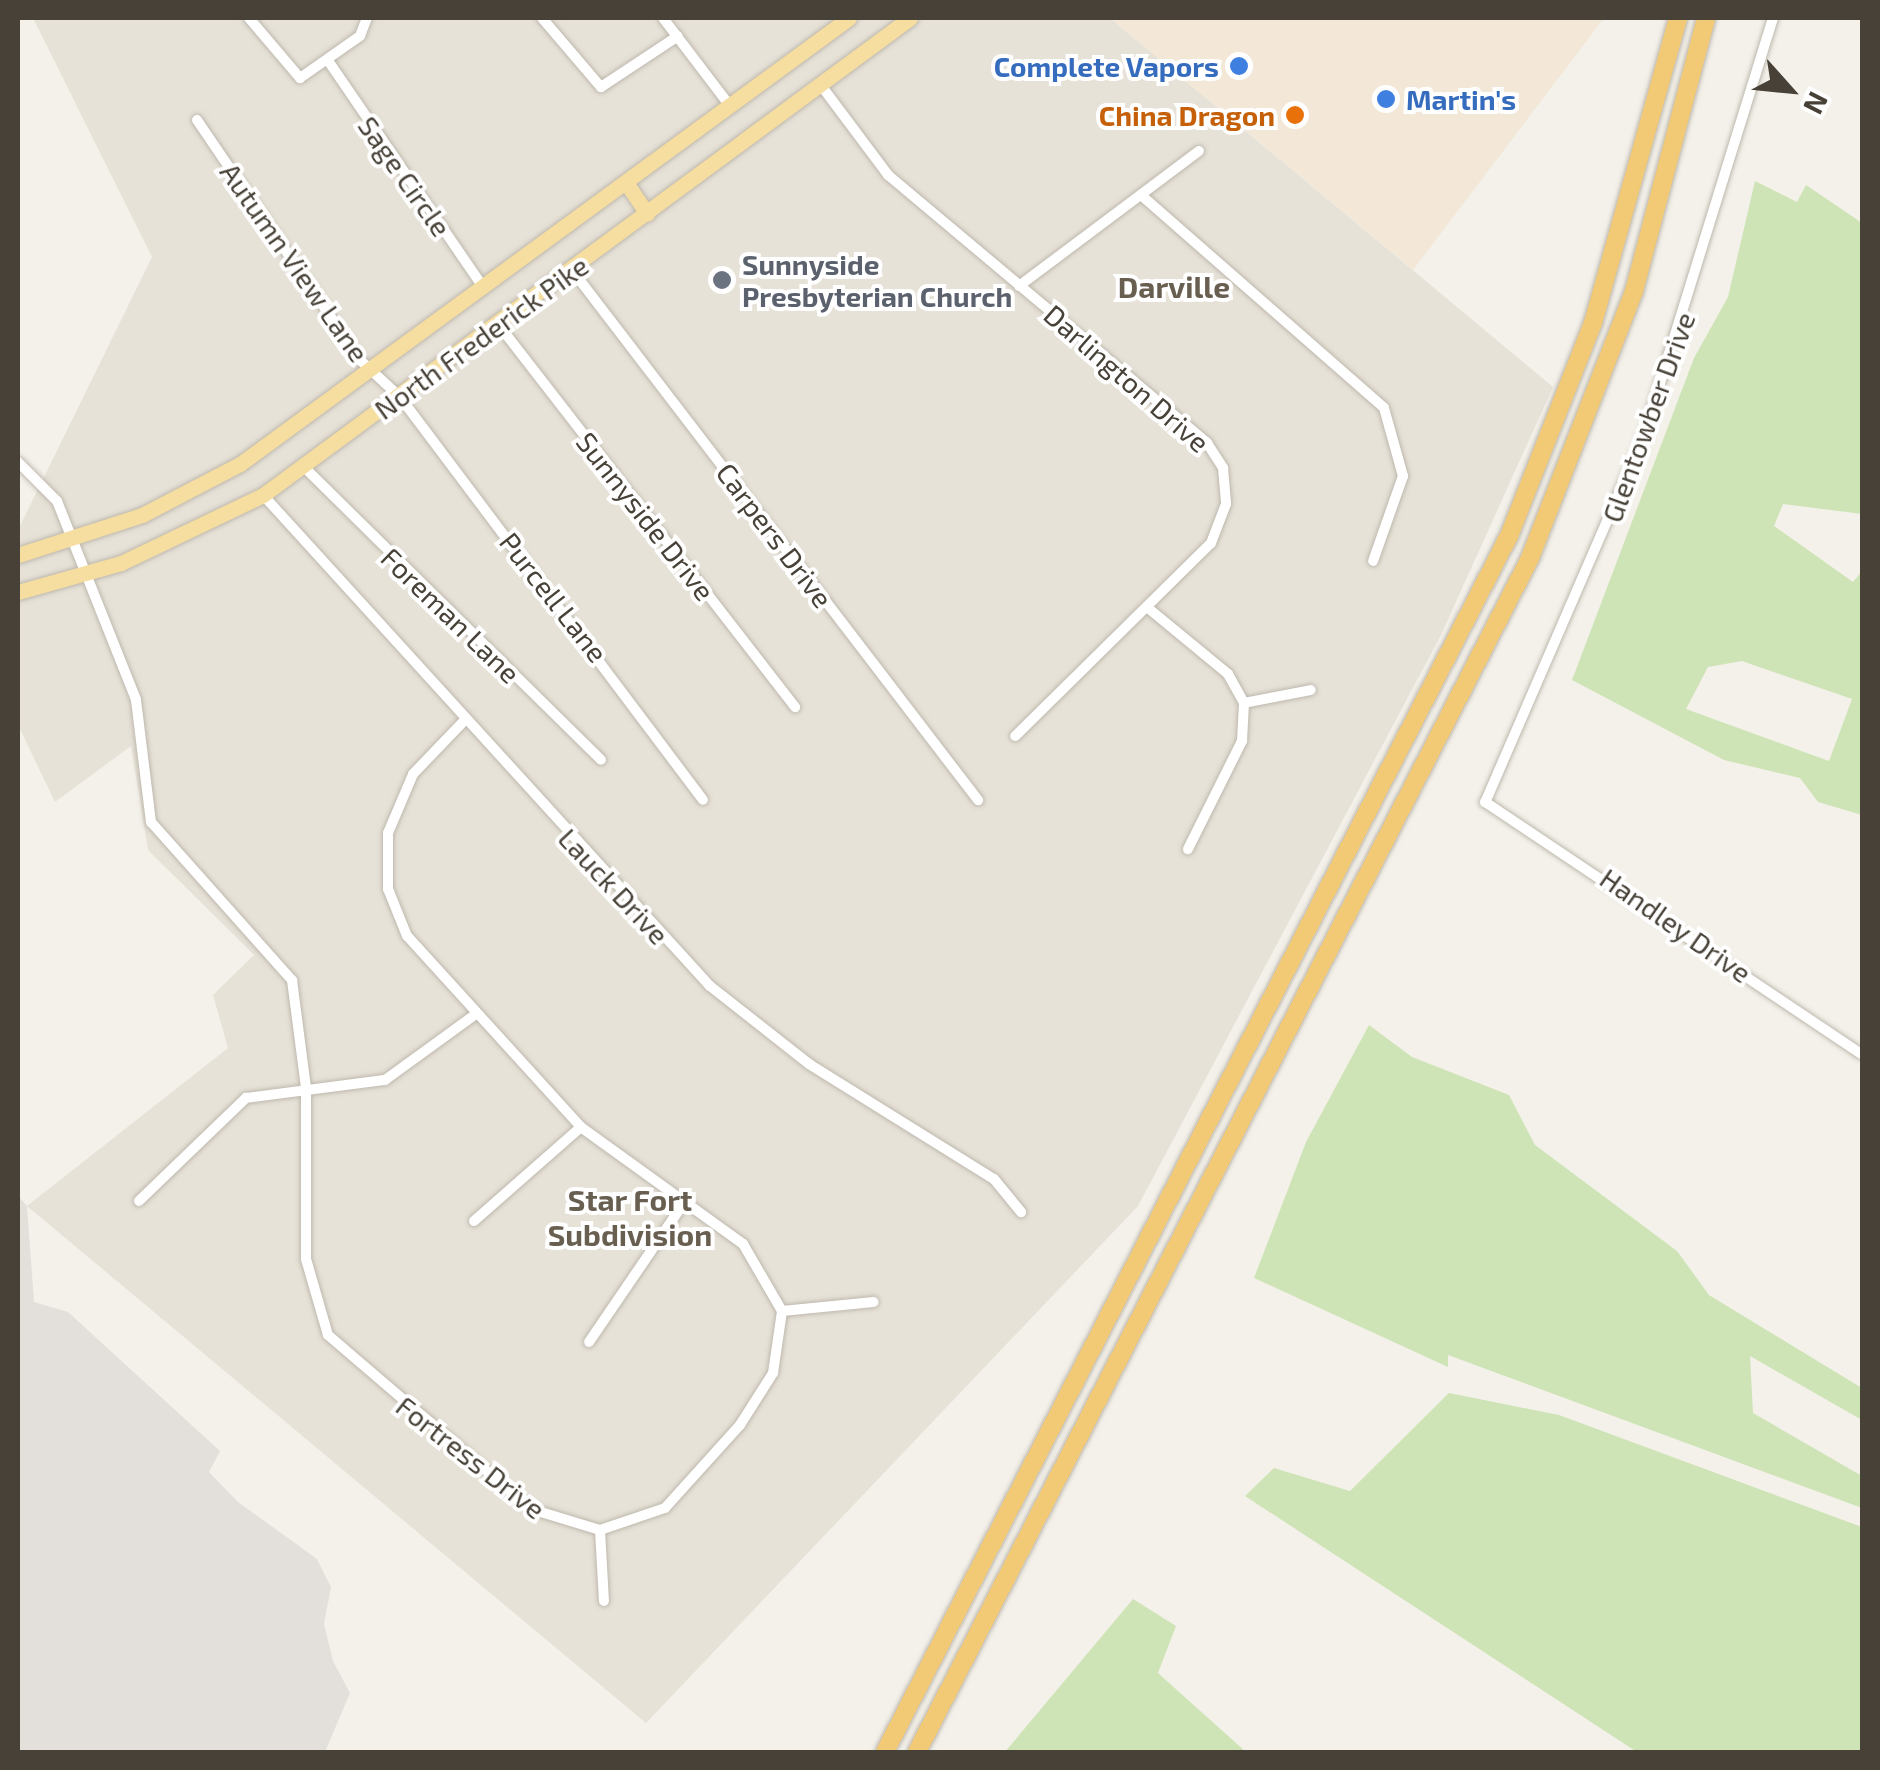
<!DOCTYPE html>
<style>
body{margin:0}
#map{position:relative;width:1880px;height:1770px;overflow:hidden;background:#f3f1ea;font-family:"Exo 2",sans-serif}
div>[style]{position:absolute}
[style*='--x']{left:calc(var(--x)*1px);top:calc(var(--y)*1px);width:calc(var(--w)*1px);rotate:calc(var(--a)*1deg)}
.residential>*{inset:0;background:#e7e2d8}
.commercial>*{inset:0;background:#f3e8d7}
.industrial>*{inset:0;background:#e3e0db}
.green>*{inset:0;background:#cfe4b6}
.roads{filter:drop-shadow(0 0 2px #beb8ad) drop-shadow(0 0 2px #beb8ad)}
.street>*{height:10px;margin:-5px;padding:0 5px;transform-origin:5px;border-radius:5px;background:#fff}
.primary>*{height:15px;margin:-7.5px;padding:0 7.5px;transform-origin:7.5px;border-radius:7.5px;background:#f6dea0}
.highway>*{height:18px;margin:-9px;padding:0 9px;transform-origin:9px;border-radius:9px;background:#f2ca76}
.dots>*{width:28px;height:28px;translate:-50% -50%;box-sizing:border-box;border:5px solid #fff;border-radius:50%}
span{translate:-50% -50%;white-space:nowrap;text-align:center;line-height:1.15;-webkit-text-stroke:8px #fff;paint-order:stroke}
.shop-label{font-size:28px;color:#366cbe;font-weight:700}
.right{translate:-100% -50%;text-align:right}
.left{translate:0 -50%;text-align:left}
.food-label{font-size:28px;color:#c56008;font-weight:700}
.street-label{font-size:28px;color:#474138}
.worship-label{font-size:28px;color:#5b616d;font-weight:700}
.neighbourhood-label{font-size:30px;color:#695f51;font-weight:700}
.frame{position:absolute;inset:0;border:20px solid #474138;pointer-events:none}
.north{position:absolute;left:1740px;top:40px;width:100px;height:100px;-webkit-text-stroke:8px #fff;paint-order:stroke;rotate:117deg;font-size:28px;font-weight:700;line-height:40px;text-align:center;color:#474138}
.north::after{content:'';display:block;margin:auto;width:35px;height:45px;background:#474138;clip-path:polygon(50% 0,100% 100%,50% 72%,0 100%)}
</style>
<div id="map">
<div class="residential">
<div style="clip-path:polygon(33px 18px,1110px 18px,1553px 387px,1441px 635px,1138px 1206px,646px 1723px,27px 1206px,228px 1048px,213px 995px,254px 955px,148px 850px,131px 746px,55px 802px,18px 725px,18px 530px,152px 257px)"></div>
</div>
<div class="commercial">
<div style="clip-path:polygon(1110px 18px,1604px 18px,1413px 270px)"></div>
</div>
<div class="industrial">
<div style="clip-path:polygon(18px 1196px,27px 1206px,34px 1302px,68px 1312px,220px 1451px,209px 1472px,238px 1502px,317px 1559px,331px 1587px,324px 1624px,333px 1661px,350px 1693px,325px 1752px,18px 1752px)"></div>
</div>
<div class="green">
<div style="clip-path:polygon(evenodd,1755px 181px,1797px 202px,1806px 185px,1862px 223px,1862px 514px,1783px 504px,1774px 526px,1853px 582px,1862px 571px,1862px 815px,1818px 802px,1800px 778px,1724px 760px,1572px 680px,1694px 358px,1728px 297px,1755px 181px,1742px 661px,1852px 699px,1829px 761px,1686px 709px,1708px 667px,1742px 661px)"></div>
<div style="clip-path:polygon(1369px 1025px,1412px 1057px,1509px 1095px,1535px 1145px,1677px 1251px,1709px 1295px,1862px 1388px,1862px 1420px,1750px 1356px,1753px 1413px,1862px 1476px,1862px 1508px,1448px 1355px,1448px 1367px,1254px 1278px,1306px 1142px)"></div>
<div style="clip-path:polygon(1449px 1393px,1559px 1415px,1862px 1527px,1862px 1752px,1637px 1752px,1245px 1496px,1274px 1468px,1350px 1491px)"></div>
<div style="clip-path:polygon(1133px 1599px,1176px 1626px,1158px 1673px,1246px 1752px,1005px 1752px)"></div>
</div>
<div class="roads">
<div class="street">
<div style="--x:249;--y:18;--w:79;--a:49.6"></div>
<div style="--x:300;--y:78;--w:73;--a:-35"></div>
<div style="--x:360;--y:36;--w:19;--a:-69"></div>
<div style="--x:542;--y:18;--w:91;--a:49.5"></div>
<div style="--x:601;--y:87;--w:92;--a:-33.5"></div>
<div style="--x:663;--y:18;--w:111;--a:52.7"></div>
<div style="--x:1773;--y:18;--w:442;--a:107.2"></div>
<div style="--x:1642;--y:440;--w:395;--a:113.4"></div>
<div style="--x:1485;--y:802;--w:453;--a:33.8"></div>
<div style="--x:329;--y:62;--w:274;--a:55.6"></div>
<div style="--x:820;--y:84;--w:114;--a:53.2"></div>
<div style="--x:888;--y:175;--w:417;--a:40"></div>
<div style="--x:1207;--y:443;--w:30;--a:57"></div>
<div style="--x:1223;--y:468;--w:36;--a:85"></div>
<div style="--x:1226;--y:504;--w:42;--a:111"></div>
<div style="--x:1211;--y:543;--w:275;--a:135.4"></div>
<div style="--x:197;--y:120;--w:290;--a:55.8"></div>
<div style="--x:360;--y:360;--w:54;--a:42.8"></div>
<div style="--x:400;--y:397;--w:504;--a:53.06"></div>
<div style="--x:1141;--y:195;--w:323;--a:41.2"></div>
<div style="--x:1384;--y:408;--w:71;--a:74.4"></div>
<div style="--x:1403;--y:476;--w:90;--a:109.4"></div>
<div style="--x:572;--y:270;--w:668;--a:52.55"></div>
<div style="--x:1019;--y:286;--w:225;--a:-36.9"></div>
<div style="--x:498;--y:324;--w:485;--a:52.2"></div>
<div style="--x:18;--y:462;--w:55;--a:45"></div>
<div style="--x:57;--y:501;--w:214;--a:68.3"></div>
<div style="--x:136;--y:700;--w:123;--a:83"></div>
<div style="--x:151;--y:822;--w:212;--a:48.3"></div>
<div style="--x:292;--y:980;--w:109;--a:82.6"></div>
<div style="--x:306;--y:1088;--w:171;--a:90"></div>
<div style="--x:306;--y:1259;--w:79;--a:73.9"></div>
<div style="--x:328;--y:1335;--w:267;--a:40.6"></div>
<div style="--x:531;--y:1509;--w:72;--a:16.9"></div>
<div style="--x:600;--y:1530;--w:69;--a:-18.7"></div>
<div style="--x:665;--y:1508;--w:112;--a:-47.9"></div>
<div style="--x:740;--y:1425;--w:62;--a:-57.6"></div>
<div style="--x:773;--y:1373;--w:63;--a:-81.7"></div>
<div style="--x:782;--y:1311;--w:78;--a:-120.2"></div>
<div style="--x:743;--y:1244;--w:200;--a:-144.2"></div>
<div style="--x:581;--y:1127;--w:258;--a:-132.3"></div>
<div style="--x:407;--y:936;--w:51;--a:-112"></div>
<div style="--x:388;--y:889;--w:56;--a:-90"></div>
<div style="--x:388;--y:833;--w:64;--a:-67"></div>
<div style="--x:413;--y:774;--w:71;--a:-46.1"></div>
<div style="--x:304;--y:467;--w:417;--a:44.6"></div>
<div style="--x:263;--y:495;--w:664;--a:47.69"></div>
<div style="--x:710;--y:986;--w:126;--a:38.2"></div>
<div style="--x:809;--y:1064;--w:218;--a:31.9"></div>
<div style="--x:994;--y:1179;--w:43;--a:50.7"></div>
<div style="--x:1148;--y:608;--w:104;--a:39.5"></div>
<div style="--x:1228;--y:674;--w:33;--a:61"></div>
<div style="--x:1244;--y:703;--w:38;--a:93"></div>
<div style="--x:1242;--y:741;--w:121;--a:116.6"></div>
<div style="--x:1244;--y:703;--w:68;--a:-11"></div>
<div style="--x:139;--y:1201;--w:149;--a:-43.9"></div>
<div style="--x:246;--y:1098;--w:140;--a:-7.4"></div>
<div style="--x:385;--y:1080;--w:112;--a:-36"></div>
<div style="--x:474;--y:1221;--w:142;--a:-41.3"></div>
<div style="--x:782;--y:1311;--w:92;--a:-5.6"></div>
<div style="--x:589;--y:1342;--w:167;--a:-55.7"></div>
<div style="--x:600;--y:1530;--w:71;--a:86.8"></div>
</div>
<div class="primary">
<div style="--x:627;--y:184;--w:36;--a:56"></div>
<div style="--x:18;--y:555;--w:130;--a:-17.9"></div>
<div style="--x:142;--y:515;--w:110;--a:-27.5"></div>
<div style="--x:240;--y:464;--w:755;--a:-36.22"></div>
<div style="--x:18;--y:592;--w:107;--a:-15.7"></div>
<div style="--x:121;--y:563;--w:157;--a:-25.6"></div>
<div style="--x:263;--y:495;--w:804;--a:-36.4"></div>
</div>
<div class="highway">
<div style="--x:885;--y:1752;--w:1367;--a:-62.84"></div>
<div style="--x:1509;--y:536;--w:229;--a:-68.5"></div>
<div style="--x:1593;--y:323;--w:317;--a:-74.4"></div>
<div style="--x:917;--y:1752;--w:1342;--a:-62.82"></div>
<div style="--x:1530;--y:558;--w:287;--a:-68.7"></div>
<div style="--x:1634;--y:291;--w:282;--a:-75.2"></div>
</div>
</div>
<div class="dots">
<div style="left:1239px;top:66px;background:#3f7fe0"></div>
<div style="left:1386px;top:99px;background:#3f7fe0"></div>
<div style="left:1295px;top:115px;background:#e8710a"></div>
<div style="left:722px;top:280px;background:#6b7280"></div>
</div>
<div class="shop-label">
<span class="right" style="left:1219px;top:66px">Complete Vapors</span>
<span class="left" style="left:1406px;top:99px">Martin's</span>
</div>
<div class="food-label">
<span class="right" style="left:1275px;top:115px">China Dragon</span>
</div>
<div class="street-label">
<span style="left:405px;top:176px;rotate:55deg">Sage Circle</span>
<span style="left:295px;top:262px;rotate:55deg">Autumn View Lane</span>
<span style="left:481px;top:337px;rotate:-36deg">North Frederick Pike</span>
<span style="left:1127px;top:378px;rotate:41deg">Darlington Drive</span>
<span style="left:1648px;top:417px;rotate:-70deg">Glentowber Drive</span>
<span style="left:646px;top:516px;rotate:52deg">Sunnyside Drive</span>
<span style="left:775px;top:535px;rotate:53deg">Carpers Drive</span>
<span style="left:554px;top:597px;rotate:52deg">Purcell Lane</span>
<span style="left:451px;top:615px;rotate:44deg">Foreman Lane</span>
<span style="left:614px;top:886px;rotate:47deg">Lauck Drive</span>
<span style="left:1676px;top:925px;rotate:35deg">Handley Drive</span>
<span style="left:471px;top:1457px;rotate:38deg">Fortress Drive</span>
</div>
<div class="worship-label">
<span class="left" style="left:742px;top:280px">Sunnyside<br>Presbyterian Church</span>
</div>
<div class="neighbourhood-label">
<span style="left:1174px;top:286px">Darville</span>
<span style="left:630px;top:1216px">Star Fort<br>Subdivision</span>
</div>
<div class="frame"></div>
<div class="north">N</div>
</div>
